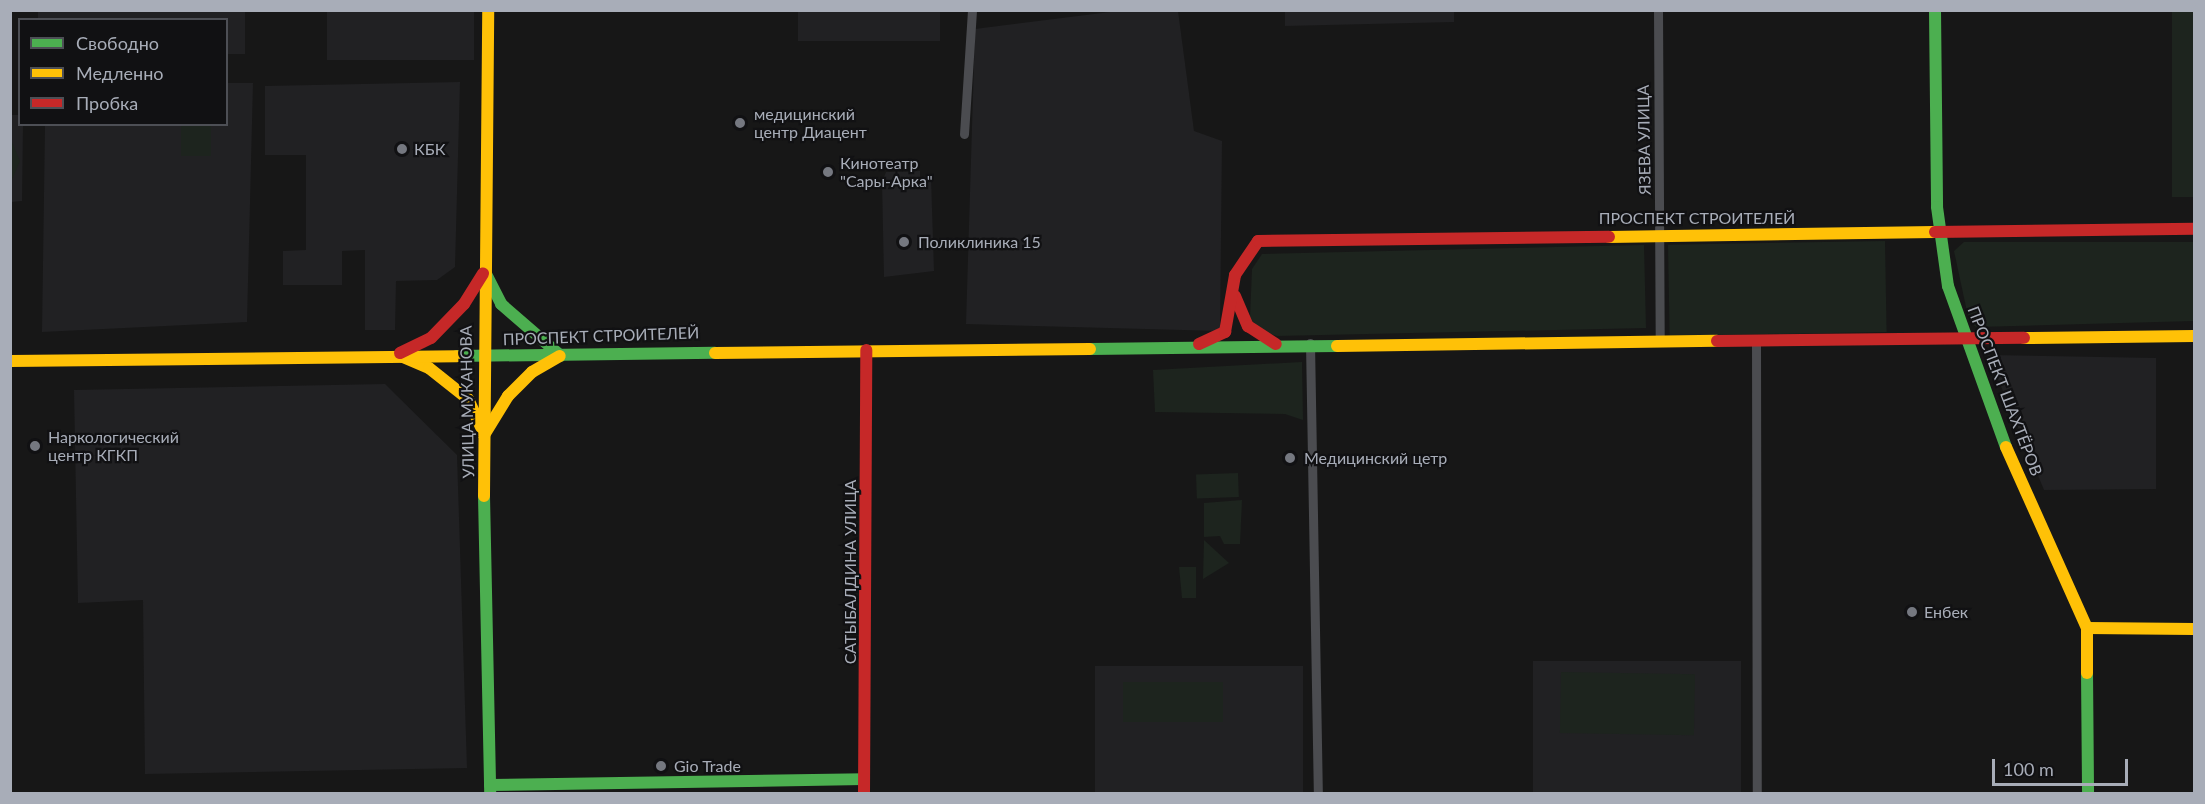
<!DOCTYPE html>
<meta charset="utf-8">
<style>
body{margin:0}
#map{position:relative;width:2205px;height:804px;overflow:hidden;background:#171717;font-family:Lato,sans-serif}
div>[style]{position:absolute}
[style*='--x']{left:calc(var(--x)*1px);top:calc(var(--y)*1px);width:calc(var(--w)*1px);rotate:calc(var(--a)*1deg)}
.built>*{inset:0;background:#212123;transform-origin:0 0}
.green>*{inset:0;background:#1d241e;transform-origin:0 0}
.street>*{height:9px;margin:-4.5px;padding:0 4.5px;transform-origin:4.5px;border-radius:4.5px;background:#4b4c50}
.fast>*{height:12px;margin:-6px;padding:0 6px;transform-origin:6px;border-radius:6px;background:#4caf50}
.slow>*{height:12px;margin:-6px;padding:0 6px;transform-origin:6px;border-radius:6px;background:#ffc107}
.jam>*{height:12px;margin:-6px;padding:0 6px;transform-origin:6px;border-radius:6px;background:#c62828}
.dots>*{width:16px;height:16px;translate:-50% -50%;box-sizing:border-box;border:3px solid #111113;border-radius:50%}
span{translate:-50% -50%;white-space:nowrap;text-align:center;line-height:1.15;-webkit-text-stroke:4.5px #111113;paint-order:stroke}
.poi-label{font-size:16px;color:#a8adb8}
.left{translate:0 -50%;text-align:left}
.street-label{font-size:16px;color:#a8adb8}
.frame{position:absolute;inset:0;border:12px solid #a8adb8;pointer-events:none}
.legend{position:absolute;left:18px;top:18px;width:210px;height:108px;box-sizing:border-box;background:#111113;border:2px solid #4d4f55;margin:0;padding:8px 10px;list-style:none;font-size:18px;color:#a8adb8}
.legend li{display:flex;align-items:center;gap:12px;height:30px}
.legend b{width:30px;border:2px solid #4d4f55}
.scale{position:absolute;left:1992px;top:759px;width:136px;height:27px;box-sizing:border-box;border:3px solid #a8adb8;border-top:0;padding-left:8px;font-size:18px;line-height:21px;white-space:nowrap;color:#a8adb8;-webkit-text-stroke:4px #111113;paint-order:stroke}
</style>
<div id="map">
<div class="built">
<div style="clip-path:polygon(38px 11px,245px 11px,245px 54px,227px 54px,226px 20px,38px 20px)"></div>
<div style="left:327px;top:11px;width:147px;height:49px"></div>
<div style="left:798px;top:11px;width:142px;height:30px"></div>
<div style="clip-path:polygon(1118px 11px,1178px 11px,1194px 131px,1222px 141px,1220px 331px,966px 324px,975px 29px)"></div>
<div style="clip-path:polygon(1285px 11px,1454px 11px,1454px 22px,1285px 26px)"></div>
<div style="clip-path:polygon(460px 82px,455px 267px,437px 280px,396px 281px,395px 330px,365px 330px,365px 250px,342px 251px,342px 285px,283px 285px,283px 251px,306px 250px,306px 155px,265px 155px,265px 86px)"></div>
<div style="clip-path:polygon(227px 83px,253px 83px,247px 322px,42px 332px,45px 125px,226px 124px)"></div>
<div style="clip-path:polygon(10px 115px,19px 115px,23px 125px,22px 201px,11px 202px)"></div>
<div style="clip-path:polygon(920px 171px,920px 177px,931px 177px,934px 271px,884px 277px,882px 182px,886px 172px)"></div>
<div style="clip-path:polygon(1988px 355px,2156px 358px,2156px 489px,2044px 490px)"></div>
<div style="clip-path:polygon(385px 384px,457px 455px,467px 768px,145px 774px,143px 600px,78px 603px,74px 390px)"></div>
<div style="left:1741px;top:661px;width:132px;height:208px;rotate:90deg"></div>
<div style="left:1303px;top:666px;width:127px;height:208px;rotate:90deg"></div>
</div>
<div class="green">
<div style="left:2172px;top:11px;width:22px;height:186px"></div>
<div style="left:181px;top:125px;width:30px;height:31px"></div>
<div style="clip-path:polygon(11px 140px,20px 161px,11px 182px)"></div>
<div style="left:1885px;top:241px;width:91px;height:217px;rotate:89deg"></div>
<div style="clip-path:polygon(1964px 242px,2194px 242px,2194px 321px,1976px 327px,1969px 321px,1954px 251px)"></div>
<div style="clip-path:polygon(1644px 245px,1646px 328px,1277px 336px,1260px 331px,1250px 318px,1252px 269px,1262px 254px)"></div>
<div style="clip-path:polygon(1302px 362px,1303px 420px,1285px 414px,1155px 412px,1153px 370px)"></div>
<div style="left:1238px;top:473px;width:24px;height:42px;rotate:88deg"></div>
<div style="clip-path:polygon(1242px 500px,1240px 544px,1224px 544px,1220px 536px,1204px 537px,1204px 503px)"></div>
<div style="clip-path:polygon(1204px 540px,1229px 563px,1203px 579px)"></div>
<div style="clip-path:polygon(1179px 567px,1196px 567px,1196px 598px,1182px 598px)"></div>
<div style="left:1561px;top:672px;width:134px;height:61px;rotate:1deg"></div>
<div style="left:1223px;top:682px;width:40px;height:100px;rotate:90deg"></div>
</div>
<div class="street">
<div style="--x:1658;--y:10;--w:332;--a:89.7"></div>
<div style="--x:964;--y:134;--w:124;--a:-86.3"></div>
<div style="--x:1756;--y:341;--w:453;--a:89.9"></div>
<div style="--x:1310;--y:343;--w:451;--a:89"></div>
</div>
<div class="fast">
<div style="--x:1935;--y:10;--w:197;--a:89.4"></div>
<div style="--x:1937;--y:207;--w:80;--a:82.1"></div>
<div style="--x:1948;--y:286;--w:171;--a:70.2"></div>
<div style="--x:486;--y:274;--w:34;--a:63"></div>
<div style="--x:501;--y:304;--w:79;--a:40.9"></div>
<div style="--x:1090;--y:349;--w:247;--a:-0.7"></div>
<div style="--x:457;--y:356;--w:258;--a:-0.7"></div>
<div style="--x:484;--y:496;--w:298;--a:88.8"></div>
<div style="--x:2087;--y:673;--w:121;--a:89.5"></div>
<div style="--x:490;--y:785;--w:374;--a:-0.9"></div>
</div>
<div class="slow">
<div style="--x:1609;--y:237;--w:326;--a:-0.9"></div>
<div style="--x:2024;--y:338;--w:170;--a:-0.7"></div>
<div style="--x:1337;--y:346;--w:380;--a:-0.8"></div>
<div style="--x:715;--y:353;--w:375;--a:-0.6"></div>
<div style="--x:403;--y:357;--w:28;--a:23"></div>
<div style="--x:429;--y:368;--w:50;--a:38.5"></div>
<div style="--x:468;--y:399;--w:31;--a:65"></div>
<div style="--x:10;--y:361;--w:447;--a:-0.6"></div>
<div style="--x:484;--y:435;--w:46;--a:-58.4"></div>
<div style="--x:508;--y:396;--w:34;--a:-45"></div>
<div style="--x:532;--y:372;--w:32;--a:-30"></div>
<div style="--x:2006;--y:447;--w:198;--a:65.9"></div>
<div style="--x:2087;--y:628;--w:45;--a:90"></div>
<div style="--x:484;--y:496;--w:486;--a:-89.5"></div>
<div style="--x:2087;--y:628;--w:107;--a:0.5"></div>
</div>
<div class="jam">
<div style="--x:1935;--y:232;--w:259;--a:-0.7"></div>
<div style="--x:1235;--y:296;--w:33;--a:67"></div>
<div style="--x:1248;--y:326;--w:33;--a:33"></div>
<div style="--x:1717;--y:341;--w:307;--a:-0.6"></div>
<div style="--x:1199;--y:344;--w:29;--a:-25"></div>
<div style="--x:1225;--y:332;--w:58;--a:-80"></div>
<div style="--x:1235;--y:275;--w:41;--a:-55.9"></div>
<div style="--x:1258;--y:241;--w:351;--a:-0.7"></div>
<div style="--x:400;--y:353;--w:34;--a:-26"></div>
<div style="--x:431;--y:338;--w:47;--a:-45.9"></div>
<div style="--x:464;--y:304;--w:36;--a:-58"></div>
<div style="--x:864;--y:794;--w:444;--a:-89.7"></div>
</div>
<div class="dots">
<div style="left:740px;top:123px;background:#757880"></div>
<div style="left:402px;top:149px;background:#757880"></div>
<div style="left:828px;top:172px;background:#757880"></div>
<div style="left:904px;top:242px;background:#757880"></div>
<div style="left:35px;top:446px;background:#757880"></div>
<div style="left:1290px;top:458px;background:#757880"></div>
<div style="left:1912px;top:612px;background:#757880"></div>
<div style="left:661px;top:766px;background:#757880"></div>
</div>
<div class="poi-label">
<span class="left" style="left:754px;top:123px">медицинский<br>центр Диацент</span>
<span class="left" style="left:414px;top:149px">КБК</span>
<span class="left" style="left:840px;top:172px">Кинотеатр<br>"Сары-Арка"</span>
<span class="left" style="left:918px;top:242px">Поликлиника 15</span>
<span class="left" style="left:48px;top:446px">Наркологический<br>центр КГКП</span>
<span class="left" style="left:1304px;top:458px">Медицинский цетр</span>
<span class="left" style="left:1924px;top:612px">Енбек</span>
<span class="left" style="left:674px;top:766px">Gio Trade</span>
</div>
<div class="street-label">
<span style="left:1644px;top:140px;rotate:-91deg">ЯЗЕВА УЛИЦА</span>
<span style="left:1697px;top:218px">ПРОСПЕКТ СТРОИТЕЛЕЙ</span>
<span style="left:601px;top:336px;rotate:-2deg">ПРОСПЕКТ СТРОИТЕЛЕЙ</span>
<span style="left:2005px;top:391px;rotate:69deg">ПРОСПЕКТ ШАХТЁРОВ</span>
<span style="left:467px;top:402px;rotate:-91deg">УЛИЦА МУКАНОВА</span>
<span style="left:850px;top:572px;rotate:-90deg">САТЫБАЛДИНА УЛИЦА</span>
</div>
<div class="frame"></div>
<ul class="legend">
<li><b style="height:8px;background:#4caf50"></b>Свободно</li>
<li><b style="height:8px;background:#ffc107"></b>Медленно</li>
<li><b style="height:8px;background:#c62828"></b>Пробка</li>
</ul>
<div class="scale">100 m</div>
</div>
